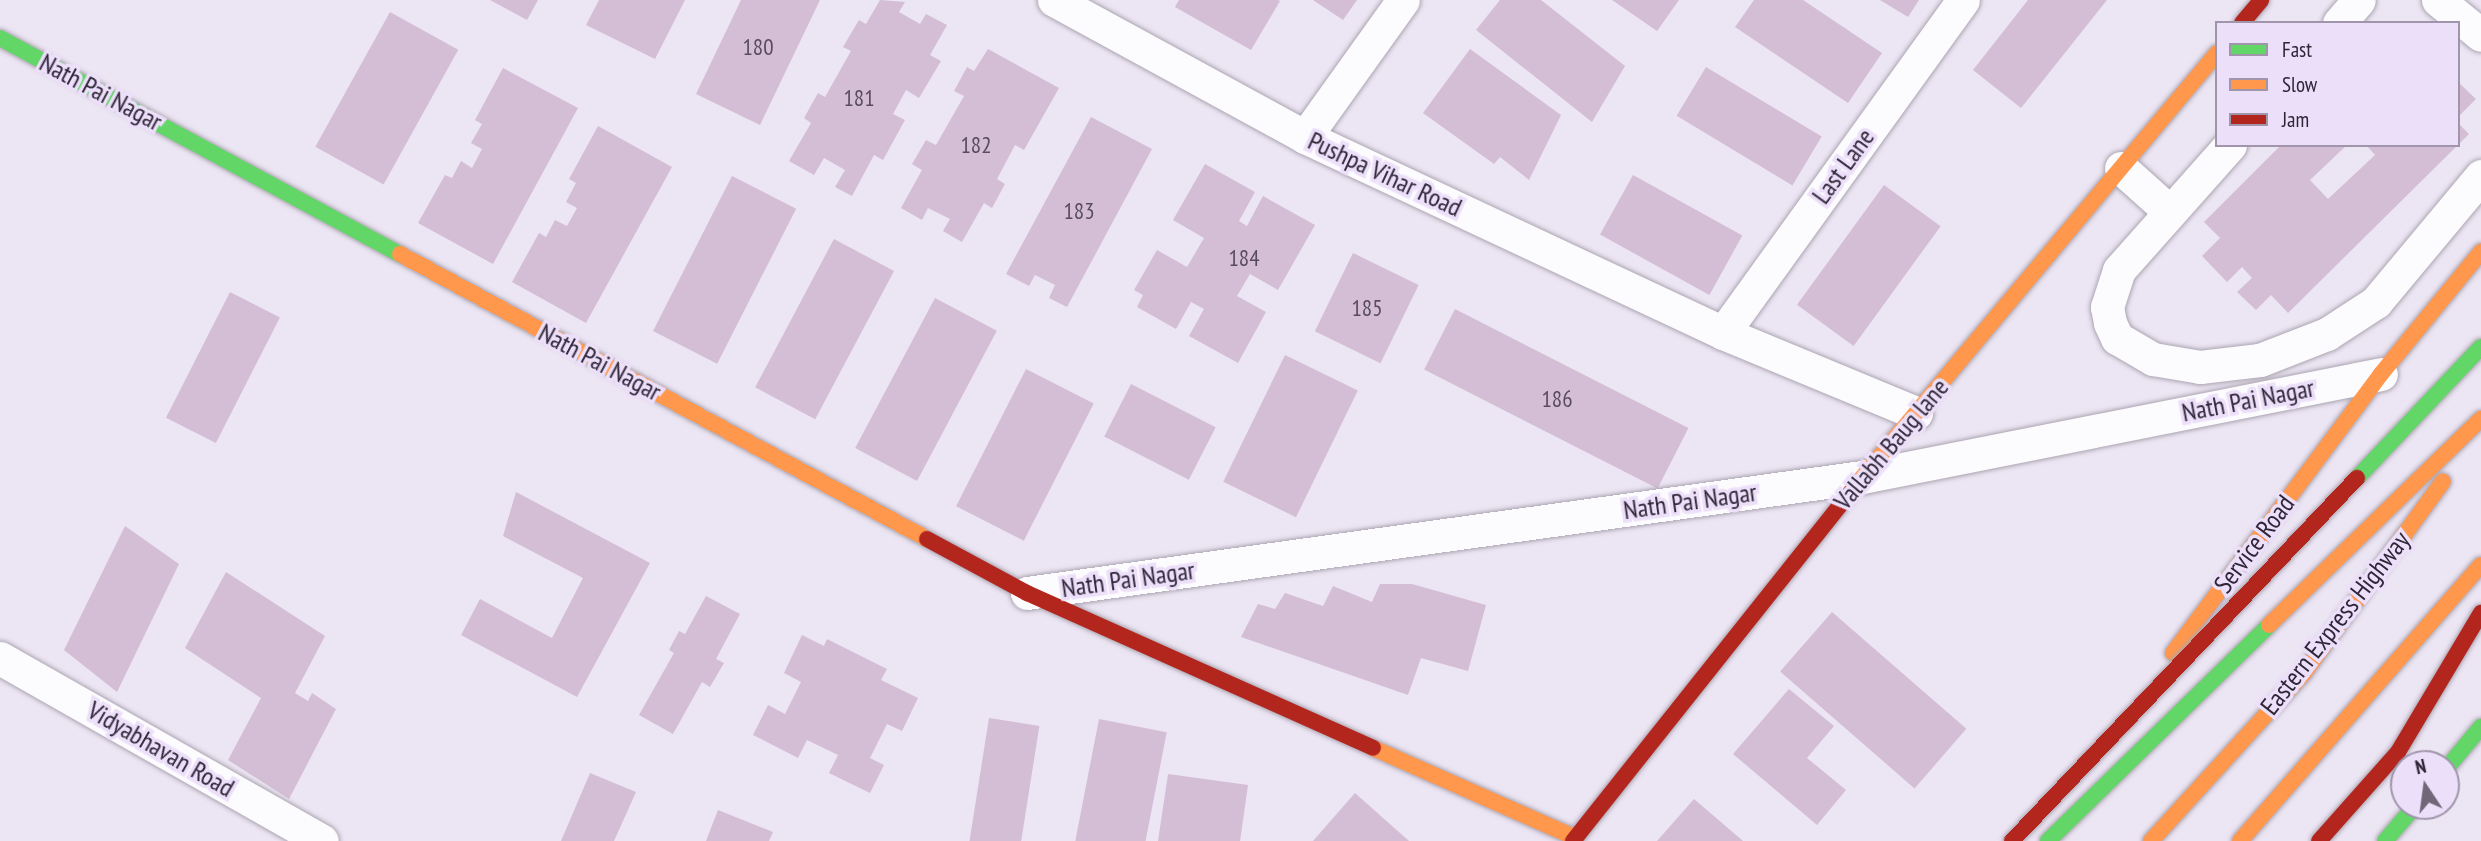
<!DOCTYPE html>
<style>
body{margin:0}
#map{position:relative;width:2481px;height:841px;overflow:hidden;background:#ece5f3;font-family:"PT Sans Narrow",sans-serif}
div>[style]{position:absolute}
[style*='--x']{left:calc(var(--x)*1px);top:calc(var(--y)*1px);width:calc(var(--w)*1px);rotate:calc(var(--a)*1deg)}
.building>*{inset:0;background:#d4bed6;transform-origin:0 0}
.roads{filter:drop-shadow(0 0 2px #aca5b2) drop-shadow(0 0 2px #aca5b2)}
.street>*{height:33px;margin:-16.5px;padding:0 16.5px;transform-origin:16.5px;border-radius:16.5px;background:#fcfbfd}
.fast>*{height:16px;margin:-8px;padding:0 8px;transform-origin:8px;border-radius:8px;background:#63d668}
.slow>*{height:16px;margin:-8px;padding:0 8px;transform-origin:8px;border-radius:8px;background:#ff974d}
.jam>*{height:16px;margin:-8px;padding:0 8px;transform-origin:8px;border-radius:8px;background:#b3261e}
.bridges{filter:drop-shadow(0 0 2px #aca5b2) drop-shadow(0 0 2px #aca5b2)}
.fast-bridge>*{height:16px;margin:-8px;padding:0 8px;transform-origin:8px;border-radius:8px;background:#63d668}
.jam-bridge>*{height:16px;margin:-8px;padding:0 8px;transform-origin:8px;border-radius:8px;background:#b3261e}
span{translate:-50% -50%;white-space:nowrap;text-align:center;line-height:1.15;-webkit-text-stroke:7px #ecdff9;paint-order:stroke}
.number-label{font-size:23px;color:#584b5e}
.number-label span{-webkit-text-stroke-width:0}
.street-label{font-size:26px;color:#2e2536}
.legend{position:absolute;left:2215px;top:21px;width:245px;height:126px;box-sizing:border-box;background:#ecdff9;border:2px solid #a095ab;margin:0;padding:9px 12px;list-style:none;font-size:21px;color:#2e2536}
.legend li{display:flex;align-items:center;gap:14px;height:35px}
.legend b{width:35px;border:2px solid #a095ab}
.north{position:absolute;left:2390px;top:750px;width:70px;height:70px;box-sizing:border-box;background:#ecdff9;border:2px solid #a095ab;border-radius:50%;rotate:347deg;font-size:19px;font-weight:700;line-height:28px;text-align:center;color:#2e2536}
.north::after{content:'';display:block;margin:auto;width:24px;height:32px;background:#706878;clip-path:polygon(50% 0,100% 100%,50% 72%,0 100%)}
</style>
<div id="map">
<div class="building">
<div style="clip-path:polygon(490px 0,538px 0,527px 20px)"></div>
<div style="clip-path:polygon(599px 0,685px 0,655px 59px,586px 25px)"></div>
<div style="clip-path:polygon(741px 0,820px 0,760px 125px,696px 94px)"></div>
<div style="clip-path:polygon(880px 0,905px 2px,899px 12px,920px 24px,926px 14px,947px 25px,930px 55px,941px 61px,919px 98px,906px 90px,893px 114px,905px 120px,883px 160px,874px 155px,852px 196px,835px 187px,845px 170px,824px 158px,814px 175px,789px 161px,811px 123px,804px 118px,818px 93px,825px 97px,851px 51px,843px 47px,859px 20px,866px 24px)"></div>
<div style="clip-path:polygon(1179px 0,1278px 0,1280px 1px,1251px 50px,1175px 7px)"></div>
<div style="clip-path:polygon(1313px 0,1357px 0,1343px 20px)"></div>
<div style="clip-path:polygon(1500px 0,1541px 0,1625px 66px,1592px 122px,1476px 30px)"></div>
<div style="clip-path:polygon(1612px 0,1679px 0,1657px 31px)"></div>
<div style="clip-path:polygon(1754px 0,1803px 0,1882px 53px,1848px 103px,1735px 27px)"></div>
<div style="clip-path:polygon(1880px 0,1919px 0,1908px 17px)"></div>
<div style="clip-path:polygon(2028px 0,2107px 0,2021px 108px,1973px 70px)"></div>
<div style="left:390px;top:12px;width:78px;height:154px;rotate:29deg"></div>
<div style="clip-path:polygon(988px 49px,1059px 88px,1024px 150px,1015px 145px,997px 179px,1005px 184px,992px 208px,984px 203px,962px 242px,943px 231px,950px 219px,928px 208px,922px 220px,901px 208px,922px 170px,912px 164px,926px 140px,936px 145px,964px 96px,954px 91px,967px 67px,974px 71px)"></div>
<div style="clip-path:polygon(1470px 49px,1561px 115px,1529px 180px,1500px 157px,1494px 164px,1423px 113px)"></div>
<div style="left:1706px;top:67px;width:135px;height:57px;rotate:31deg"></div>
<div style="clip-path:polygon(503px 68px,578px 108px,493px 264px,418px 223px,445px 175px,452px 178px,461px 161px,472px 168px,482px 149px,471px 143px,482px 124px,475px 120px)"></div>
<div style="clip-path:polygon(2458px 82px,2476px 99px,2458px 117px)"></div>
<div style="clip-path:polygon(1091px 117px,1152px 149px,1067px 307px,1049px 298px,1055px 285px,1035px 275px,1029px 286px,1006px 274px)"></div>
<div style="clip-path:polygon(2458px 123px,2469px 134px,2288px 313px,2271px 295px,2256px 310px,2237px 292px,2252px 278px,2242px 267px,2227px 282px,2202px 256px,2220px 238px,2204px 222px,2281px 145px,2347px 145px,2310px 180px,2328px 199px,2375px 155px,2366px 145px,2458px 145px)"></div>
<div style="clip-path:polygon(598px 126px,672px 167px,586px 323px,512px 282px,539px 233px,546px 237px,555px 220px,567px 226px,577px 208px,566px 202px,576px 183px,569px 179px)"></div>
<div style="clip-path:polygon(1205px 164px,1255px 192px,1239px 221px,1247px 226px,1263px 196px,1315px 225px,1278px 290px,1250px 274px,1237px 296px,1266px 312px,1238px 363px,1189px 336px,1204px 309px,1191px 302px,1176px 329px,1137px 307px,1143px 295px,1134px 290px,1157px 250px,1187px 267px,1204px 238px,1173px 220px)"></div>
<div style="left:1633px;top:175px;width:125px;height:68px;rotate:29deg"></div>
<div style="left:732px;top:176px;width:72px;height:174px;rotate:27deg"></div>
<div style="left:1884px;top:185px;width:70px;height:148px;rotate:36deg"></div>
<div style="left:834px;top:239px;width:68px;height:168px;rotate:28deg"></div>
<div style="left:1353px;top:253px;width:73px;height:87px;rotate:26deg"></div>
<div style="left:230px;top:292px;width:56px;height:141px;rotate:27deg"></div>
<div style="left:935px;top:298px;width:70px;height:170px;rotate:28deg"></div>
<div style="left:1455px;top:309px;width:262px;height:68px;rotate:27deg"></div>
<div style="left:1285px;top:355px;width:81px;height:141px;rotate:26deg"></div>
<div style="left:1026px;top:369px;width:76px;height:154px;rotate:27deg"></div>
<div style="left:1131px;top:384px;width:95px;height:59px;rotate:27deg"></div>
<div style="clip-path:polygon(516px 492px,650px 563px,577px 697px,461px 635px,480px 599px,552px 638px,583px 578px,503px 536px)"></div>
<div style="clip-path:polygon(125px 526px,179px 564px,117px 692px,64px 650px)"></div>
<div style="clip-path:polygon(226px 572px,325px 636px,295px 693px,308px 701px,312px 693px,336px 709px,289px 799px,228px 760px,261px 698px,185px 648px)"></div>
<div style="clip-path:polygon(1380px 584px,1412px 584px,1486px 605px,1468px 671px,1421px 658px,1408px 695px,1241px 637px,1258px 604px,1275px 609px,1285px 593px,1323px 606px,1333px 586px,1372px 602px)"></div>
<div style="clip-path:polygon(706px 596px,740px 614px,716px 659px,724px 663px,710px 687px,702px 682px,673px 734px,639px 715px,674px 653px,669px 650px,679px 631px,685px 634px)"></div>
<div style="left:1832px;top:612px;width:178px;height:79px;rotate:41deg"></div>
<div style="clip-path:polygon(802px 635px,824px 646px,827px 639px,887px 669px,881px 680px,918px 698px,902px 731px,887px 724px,870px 758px,884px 765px,870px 793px,829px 773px,838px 755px,807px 740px,798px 758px,753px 735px,768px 705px,785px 714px,801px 682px,784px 673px)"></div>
<div style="clip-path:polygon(1789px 689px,1834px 726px,1807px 758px,1846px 790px,1817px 825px,1733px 754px)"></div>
<div style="left:989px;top:718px;width:51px;height:125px;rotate:9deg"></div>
<div style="left:1099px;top:719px;width:69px;height:124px;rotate:11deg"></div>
<div style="clip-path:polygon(590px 773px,636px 792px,614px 841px,561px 841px)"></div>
<div style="clip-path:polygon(1168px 774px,1248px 785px,1240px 841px,1158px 841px)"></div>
<div style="clip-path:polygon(1355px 793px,1409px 841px,1313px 841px)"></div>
<div style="clip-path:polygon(1694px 799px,1743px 841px,1657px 841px)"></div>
<div style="clip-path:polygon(718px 810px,773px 832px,769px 841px,706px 841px)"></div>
</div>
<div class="roads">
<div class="street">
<div style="--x:1054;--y:0;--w:286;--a:28.6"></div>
<div style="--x:1305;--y:137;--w:462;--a:25.1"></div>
<div style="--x:1723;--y:333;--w:209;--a:22.5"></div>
<div style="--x:2438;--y:0;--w:55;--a:39.1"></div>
<div style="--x:2339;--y:23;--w:30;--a:-49"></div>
<div style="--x:1305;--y:137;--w:168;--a:-54.4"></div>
<div style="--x:2230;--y:145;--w:167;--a:131.6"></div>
<div style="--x:2119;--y:270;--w:39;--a:108"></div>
<div style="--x:2107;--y:307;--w:16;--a:79"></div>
<div style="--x:2110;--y:323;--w:17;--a:65"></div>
<div style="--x:2117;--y:338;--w:42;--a:30.3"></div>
<div style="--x:2153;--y:359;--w:48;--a:9.7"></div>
<div style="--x:2200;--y:367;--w:60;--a:-6.7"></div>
<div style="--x:2260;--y:360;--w:72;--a:-21.2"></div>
<div style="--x:2327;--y:334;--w:59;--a:-33.1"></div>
<div style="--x:2376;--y:302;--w:164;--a:-50.2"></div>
<div style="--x:2121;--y:168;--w:66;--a:41.9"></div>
<div style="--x:1723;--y:333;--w:410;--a:-54.2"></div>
<div style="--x:1027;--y:593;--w:843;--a:-7.91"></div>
<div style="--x:1862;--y:477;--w:529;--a:-11.22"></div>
<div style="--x:0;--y:658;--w:370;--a:29.6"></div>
</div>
<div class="fast">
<div style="--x:0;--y:38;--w:455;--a:28.4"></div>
<div style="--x:2446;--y:769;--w:55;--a:-50.2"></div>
<div style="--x:2048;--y:841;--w:309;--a:-44.3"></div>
<div style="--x:2385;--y:841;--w:46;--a:-49.4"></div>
</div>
<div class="slow">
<div style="--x:400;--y:254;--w:599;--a:28.4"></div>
<div style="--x:1855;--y:486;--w:564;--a:-50.1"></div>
<div style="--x:2269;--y:625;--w:296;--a:-44.2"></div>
<div style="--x:2173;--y:653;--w:348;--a:-53.3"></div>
<div style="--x:2381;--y:374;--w:158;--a:-50.7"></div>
<div style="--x:1373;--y:748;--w:222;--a:23.9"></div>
<div style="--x:2151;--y:841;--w:226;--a:-47.7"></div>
<div style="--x:2303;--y:674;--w:238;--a:-54"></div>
<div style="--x:2240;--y:841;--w:366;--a:-48.9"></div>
</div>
<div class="jam">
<div style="--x:2242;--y:23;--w:30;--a:-50"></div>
<div style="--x:927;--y:539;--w:114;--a:28.4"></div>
<div style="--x:1027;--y:593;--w:379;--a:24.1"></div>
<div style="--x:1573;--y:841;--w:453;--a:-51.5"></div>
<div style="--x:2319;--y:841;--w:119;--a:-48.4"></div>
<div style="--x:2398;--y:752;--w:162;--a:-59.2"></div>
</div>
</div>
<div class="bridges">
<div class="fast-bridge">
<div style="--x:2357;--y:478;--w:180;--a:-46.6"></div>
</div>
<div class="jam-bridge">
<div style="--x:2012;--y:841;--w:501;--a:-46.46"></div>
</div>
</div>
<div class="number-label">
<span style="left:758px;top:47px">180</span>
<span style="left:859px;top:98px">181</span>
<span style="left:976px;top:145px">182</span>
<span style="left:1079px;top:211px">183</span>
<span style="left:1244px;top:258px">184</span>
<span style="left:1367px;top:308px">185</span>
<span style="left:1557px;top:399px">186</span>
</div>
<div class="street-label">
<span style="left:101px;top:92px;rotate:28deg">Nath Pai Nagar</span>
<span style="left:1843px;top:166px;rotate:-54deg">Last Lane</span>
<span style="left:1385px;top:174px;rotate:25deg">Pushpa Vihar Road</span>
<span style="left:600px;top:362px;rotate:28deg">Nath Pai Nagar</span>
<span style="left:2248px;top:400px;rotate:-11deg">Nath Pai Nagar</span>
<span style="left:1891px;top:444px;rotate:-50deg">Vallabh Baug lane</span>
<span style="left:1690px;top:501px;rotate:-8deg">Nath Pai Nagar</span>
<span style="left:2254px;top:544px;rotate:-53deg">Service Road</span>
<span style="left:1128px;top:579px;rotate:-8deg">Nath Pai Nagar</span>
<span style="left:2335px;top:623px;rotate:-52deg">Eastern Express Highway</span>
<span style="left:161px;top:749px;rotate:30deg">Vidyabhavan Road</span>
</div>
<ul class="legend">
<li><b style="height:9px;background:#63d668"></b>Fast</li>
<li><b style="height:9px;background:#ff974d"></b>Slow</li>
<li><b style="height:9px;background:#b3261e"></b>Jam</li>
</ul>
<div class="north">N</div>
</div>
